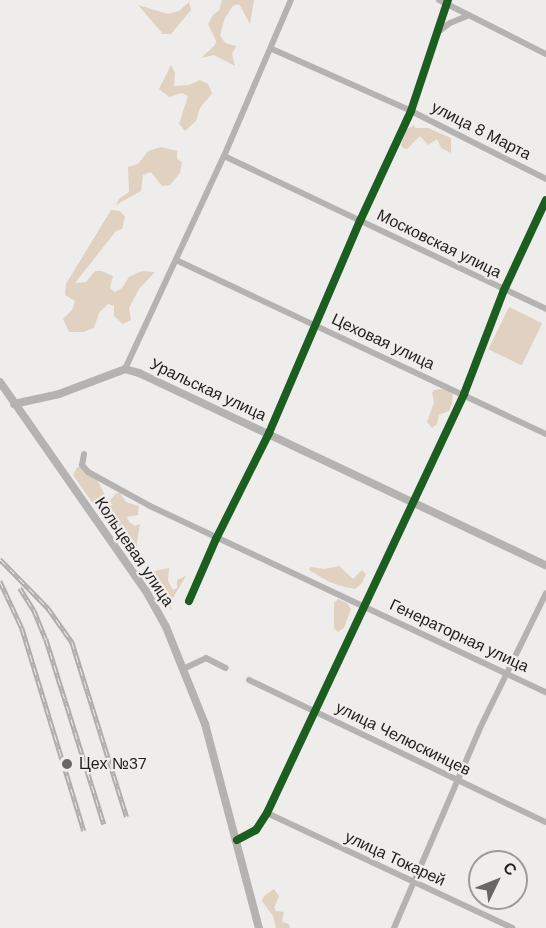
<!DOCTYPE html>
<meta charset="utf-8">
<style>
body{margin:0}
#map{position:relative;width:546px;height:928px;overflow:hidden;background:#efedeb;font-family:"DM Sans",sans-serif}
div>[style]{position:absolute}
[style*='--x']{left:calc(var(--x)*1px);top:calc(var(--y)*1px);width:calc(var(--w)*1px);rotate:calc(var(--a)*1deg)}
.green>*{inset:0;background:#e1d1c1;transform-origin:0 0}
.minor>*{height:6px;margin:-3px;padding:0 3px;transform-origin:3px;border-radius:3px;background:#b4b3b2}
.tertiary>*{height:8px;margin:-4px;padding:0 4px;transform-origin:4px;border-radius:4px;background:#b4b3b2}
.rail>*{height:4.5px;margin-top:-2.25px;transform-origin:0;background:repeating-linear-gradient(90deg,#f0edea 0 7px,#aeadac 0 14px);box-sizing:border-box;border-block:2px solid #aeadac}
.cycleway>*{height:8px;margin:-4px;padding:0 4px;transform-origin:4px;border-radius:4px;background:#1b5e20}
.dots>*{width:16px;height:16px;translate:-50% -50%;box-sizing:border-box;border:3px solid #f0edea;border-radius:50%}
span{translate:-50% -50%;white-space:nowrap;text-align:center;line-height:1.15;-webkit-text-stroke:4.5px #f0edea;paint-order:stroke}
.street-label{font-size:16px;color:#201f1e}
.poi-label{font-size:16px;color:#201f1e}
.left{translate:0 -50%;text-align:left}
.north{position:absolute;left:468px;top:850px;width:60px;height:60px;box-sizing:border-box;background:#f0edea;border:2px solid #9d9b98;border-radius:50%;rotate:47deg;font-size:16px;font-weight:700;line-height:24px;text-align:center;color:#201f1e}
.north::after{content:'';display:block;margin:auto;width:21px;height:27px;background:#686766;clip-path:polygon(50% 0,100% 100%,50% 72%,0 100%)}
</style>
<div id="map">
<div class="green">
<div style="clip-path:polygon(222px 0,254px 0,250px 24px,239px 4px,233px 6px,225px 18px,220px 35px,225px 43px,236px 46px,232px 54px,235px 66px,214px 55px,201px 58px,215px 45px,216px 41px,208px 24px,213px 15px,219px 10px)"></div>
<div style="clip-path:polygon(189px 2px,191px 10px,171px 34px,163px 34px,138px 5px,168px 14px,179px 11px)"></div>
<div style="clip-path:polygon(171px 65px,175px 73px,174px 86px,189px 85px,200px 80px,208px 84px,212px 93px,200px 108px,196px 121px,185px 131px,179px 124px,188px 96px,182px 93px,169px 97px,159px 89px)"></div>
<div style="clip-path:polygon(414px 125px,415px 128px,428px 128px,451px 138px,451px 153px,441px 148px,437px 139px,428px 145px,420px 136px,407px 149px,403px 148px,401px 145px,406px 130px)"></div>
<div style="clip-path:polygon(161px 147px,177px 151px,177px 159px,182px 162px,180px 173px,170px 185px,162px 186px,151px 172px,143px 175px,141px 191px,116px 205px,119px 199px,129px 192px,128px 167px,138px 164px,148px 151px)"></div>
<div style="clip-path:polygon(111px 210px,120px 211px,125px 217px,122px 229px,116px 231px,75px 283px,86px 282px,95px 271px,102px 271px,113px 276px,110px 288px,115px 292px,122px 288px,129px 277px,142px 271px,155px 272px,139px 289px,129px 308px,131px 320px,123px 324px,114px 316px,114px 306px,108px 304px,99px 313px,94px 328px,83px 332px,69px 332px,63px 319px,72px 310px,75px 301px,65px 295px,66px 284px)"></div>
<div style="left:509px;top:307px;width:37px;height:47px;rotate:26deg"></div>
<div style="clip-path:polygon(446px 388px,453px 393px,452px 404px,449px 411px,439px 415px,437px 424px,432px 428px,427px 422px,434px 402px,432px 393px,434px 390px)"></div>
<div style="clip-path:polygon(77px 467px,87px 467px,92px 471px,109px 502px,116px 493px,120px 493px,126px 502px,139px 506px,138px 515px,127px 517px,129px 522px,135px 526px,140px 524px,136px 548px,129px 552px,125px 549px,73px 475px)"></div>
<div style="clip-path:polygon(339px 566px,353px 579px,362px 570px,366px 574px,362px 583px,355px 589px,345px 587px,329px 582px,309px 570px,311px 567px,325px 569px)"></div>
<div style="clip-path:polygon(169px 568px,168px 581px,173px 590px,177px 588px,177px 580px,186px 576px,170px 603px,172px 611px,145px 573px)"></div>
<div style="clip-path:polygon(338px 599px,347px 603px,351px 609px,344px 628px,338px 632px,334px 628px,334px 603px)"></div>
<div style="clip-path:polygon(274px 889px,279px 896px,274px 908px,276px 911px,284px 912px,282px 922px,289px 924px,290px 928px,276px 928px,273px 916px,262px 901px,264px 896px)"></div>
</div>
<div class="minor">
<div style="--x:439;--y:0;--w:120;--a:26.8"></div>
<div style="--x:437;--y:33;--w:16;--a:-38"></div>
<div style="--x:450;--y:23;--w:18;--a:-22"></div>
<div style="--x:272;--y:49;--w:152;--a:24"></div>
<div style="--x:411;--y:111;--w:151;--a:26.7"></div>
<div style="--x:224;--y:156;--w:357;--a:25.4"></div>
<div style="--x:176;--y:260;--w:409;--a:25.2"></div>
<div style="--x:125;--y:369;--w:235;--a:-65.1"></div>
<div style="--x:224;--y:156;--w:170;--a:-66.8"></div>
<div style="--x:84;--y:454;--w:11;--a:100"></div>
<div style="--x:82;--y:465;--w:9;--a:49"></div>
<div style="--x:88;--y:472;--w:71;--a:28.7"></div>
<div style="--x:150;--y:506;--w:438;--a:25.2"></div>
<div style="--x:189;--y:601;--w:68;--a:-66.5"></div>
<div style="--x:216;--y:539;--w:119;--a:-63.4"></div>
<div style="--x:269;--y:433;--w:231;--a:-66.8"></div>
<div style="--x:360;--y:221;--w:121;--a:-65.1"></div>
<div style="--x:411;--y:111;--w:117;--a:-71.6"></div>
<div style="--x:185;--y:668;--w:23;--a:-25"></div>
<div style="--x:206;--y:658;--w:22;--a:27"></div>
<div style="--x:249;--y:680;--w:329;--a:25.6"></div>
<div style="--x:267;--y:813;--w:271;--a:25.1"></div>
<div style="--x:237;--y:840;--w:21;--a:-28"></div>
<div style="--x:256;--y:830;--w:20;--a:-57"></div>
<div style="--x:267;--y:813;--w:463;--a:-64.8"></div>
<div style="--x:464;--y:394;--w:111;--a:-69"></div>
<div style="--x:504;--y:290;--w:99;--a:-65"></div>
<div style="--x:394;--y:928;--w:218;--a:-66.7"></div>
<div style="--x:480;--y:728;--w:150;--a:-63.9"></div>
</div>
<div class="tertiary">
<div style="--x:0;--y:382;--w:255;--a:55.1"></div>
<div style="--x:146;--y:591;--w:41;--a:60.9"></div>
<div style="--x:166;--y:627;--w:105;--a:68.1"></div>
<div style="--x:205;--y:724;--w:211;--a:75.2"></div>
<div style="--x:14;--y:404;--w:46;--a:-12.5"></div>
<div style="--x:59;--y:394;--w:71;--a:-20.7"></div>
<div style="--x:125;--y:369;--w:15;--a:16"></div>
<div style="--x:139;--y:373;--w:450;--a:25.3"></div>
</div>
<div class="rail">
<div style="--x:0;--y:559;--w:69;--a:45.6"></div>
<div style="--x:48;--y:608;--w:42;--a:54.8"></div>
<div style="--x:72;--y:642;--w:183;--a:72.6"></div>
<div style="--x:0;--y:581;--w:52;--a:64.9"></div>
<div style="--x:22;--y:628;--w:212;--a:73"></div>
<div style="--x:20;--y:588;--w:26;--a:58"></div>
<div style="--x:34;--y:610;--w:31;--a:68"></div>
<div style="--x:46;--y:639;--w:194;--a:72.6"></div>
</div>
<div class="cycleway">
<div style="--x:189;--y:601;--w:68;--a:-66.5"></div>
<div style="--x:216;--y:539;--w:119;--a:-63.4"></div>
<div style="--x:269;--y:433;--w:231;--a:-66.8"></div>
<div style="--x:360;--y:221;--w:121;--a:-65.1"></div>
<div style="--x:411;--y:111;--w:117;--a:-71.6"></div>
<div style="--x:237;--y:840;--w:21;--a:-28"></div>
<div style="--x:256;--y:830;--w:20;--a:-57"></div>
<div style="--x:267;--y:813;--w:463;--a:-64.8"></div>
<div style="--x:464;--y:394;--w:111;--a:-69"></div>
<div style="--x:504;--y:290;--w:99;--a:-65"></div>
</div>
<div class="dots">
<div style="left:67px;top:764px;background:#686766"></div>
</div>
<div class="street-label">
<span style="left:481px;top:131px;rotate:27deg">улица 8 Марта</span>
<span style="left:439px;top:244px;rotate:26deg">Московская улица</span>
<span style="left:383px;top:342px;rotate:25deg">Цеховая улица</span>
<span style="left:208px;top:390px;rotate:25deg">Уральская улица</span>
<span style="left:134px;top:552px;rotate:56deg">Кольцевая улица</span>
<span style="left:459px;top:636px;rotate:25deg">Генераторная улица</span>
<span style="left:403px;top:739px;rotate:26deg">улица Челюскинцев</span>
<span style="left:395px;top:859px;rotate:25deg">улица Токарей</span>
</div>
<div class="poi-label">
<span class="left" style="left:79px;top:764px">Цех №37</span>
</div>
<div class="north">С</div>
</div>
